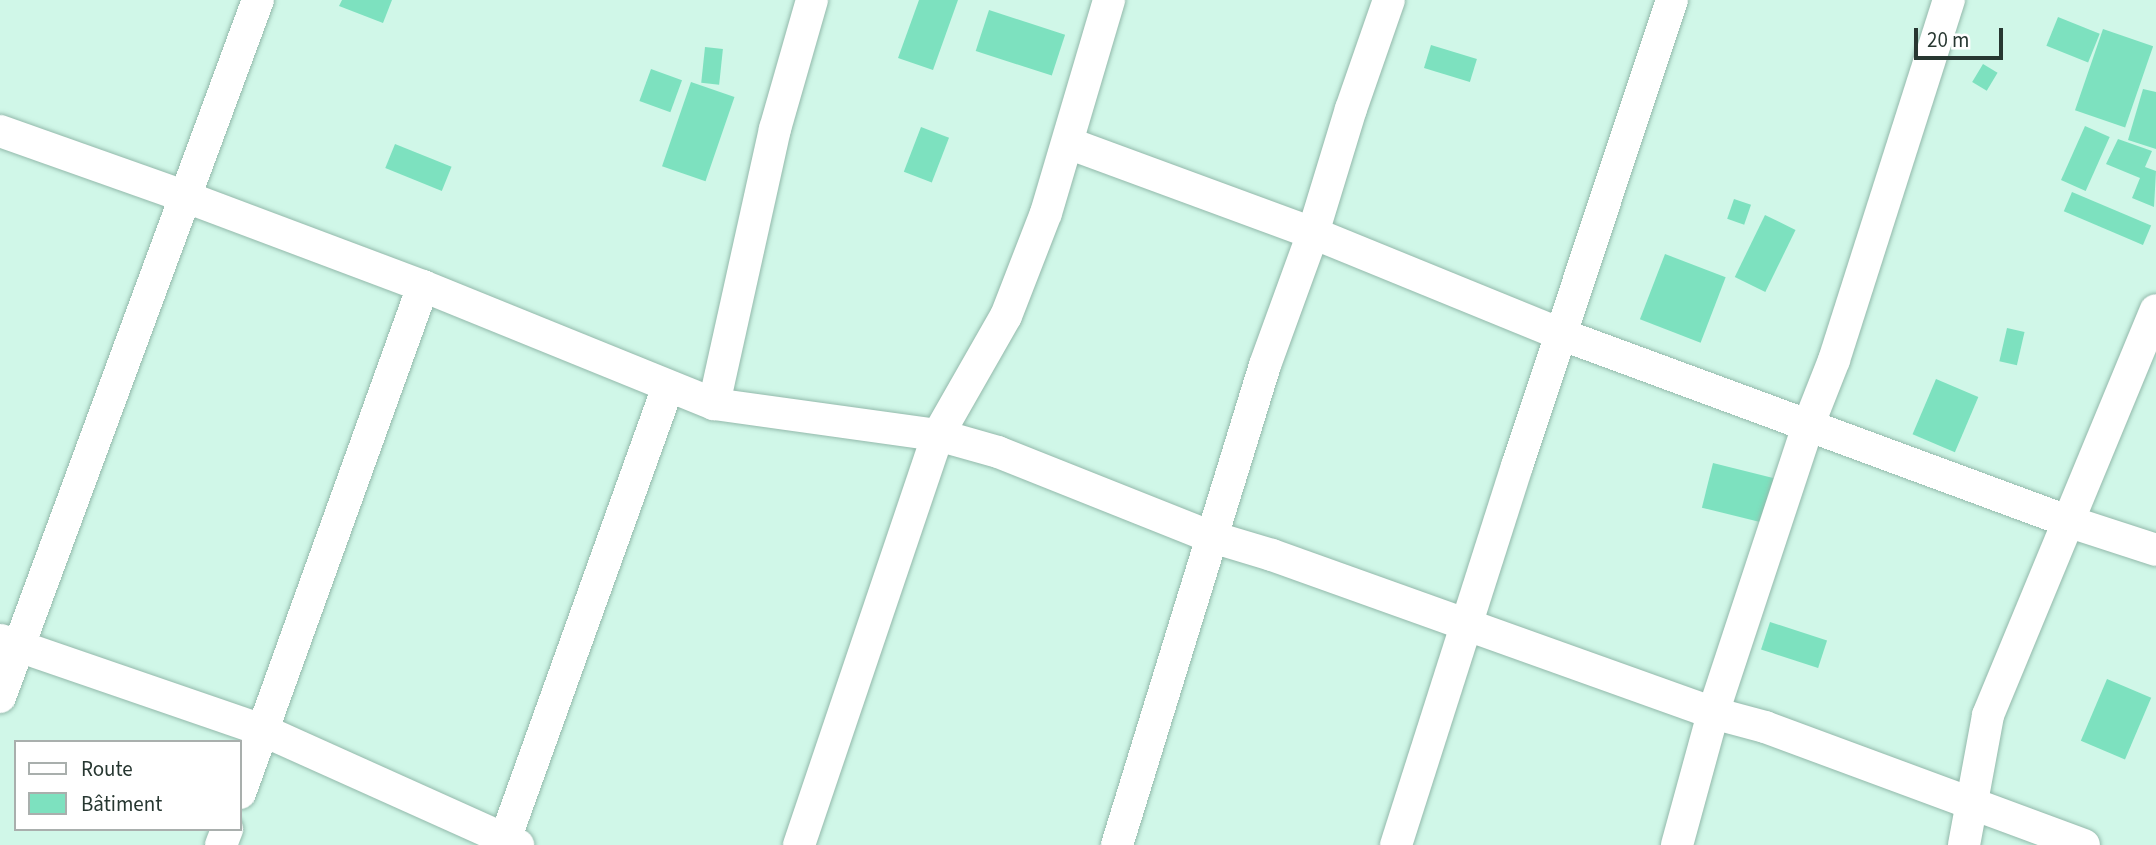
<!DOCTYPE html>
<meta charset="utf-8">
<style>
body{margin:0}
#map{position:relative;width:2156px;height:845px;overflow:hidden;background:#d0f7e8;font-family:"Source Sans 3",sans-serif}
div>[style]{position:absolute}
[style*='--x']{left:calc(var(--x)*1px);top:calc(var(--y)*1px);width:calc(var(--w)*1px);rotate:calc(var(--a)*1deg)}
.building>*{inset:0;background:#7de1bf;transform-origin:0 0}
.roads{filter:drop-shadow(0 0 2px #93b9ab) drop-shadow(0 0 2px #93b9ab)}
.minor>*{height:32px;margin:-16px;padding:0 16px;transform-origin:16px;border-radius:16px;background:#fff}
span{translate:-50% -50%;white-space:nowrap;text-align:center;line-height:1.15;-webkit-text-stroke:6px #fff;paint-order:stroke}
.legend{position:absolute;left:14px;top:740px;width:228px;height:91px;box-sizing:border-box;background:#fff;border:2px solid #a9afad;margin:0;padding:9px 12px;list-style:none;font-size:21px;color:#273731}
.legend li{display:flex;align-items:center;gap:14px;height:35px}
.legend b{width:35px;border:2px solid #a9afad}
.scale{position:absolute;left:1914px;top:28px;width:89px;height:32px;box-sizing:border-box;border:4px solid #273731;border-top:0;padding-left:9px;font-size:21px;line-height:24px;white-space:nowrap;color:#273731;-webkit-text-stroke:5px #fff;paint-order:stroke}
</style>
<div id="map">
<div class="building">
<div style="clip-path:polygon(342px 0,392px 0,383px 23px,339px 6px)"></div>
<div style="clip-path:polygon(919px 0,958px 0,933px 70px,898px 58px)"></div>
<div style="left:989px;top:10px;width:80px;height:43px;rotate:18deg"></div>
<div style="left:2058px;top:17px;width:45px;height:31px;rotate:22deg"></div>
<div style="left:2103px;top:29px;width:53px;height:86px;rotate:19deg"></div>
<div style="left:1431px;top:45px;width:48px;height:24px;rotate:17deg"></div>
<div style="left:705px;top:47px;width:18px;height:36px;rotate:6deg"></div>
<div style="left:1983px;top:64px;width:17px;height:21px;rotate:31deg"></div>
<div style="left:651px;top:69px;width:33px;height:34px;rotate:20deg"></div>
<div style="left:691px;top:82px;width:46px;height:89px;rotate:19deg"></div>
<div style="clip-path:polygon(2143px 89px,2156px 92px,2156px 149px,2128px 140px)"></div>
<div style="left:2085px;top:126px;width:27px;height:59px;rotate:24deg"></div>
<div style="left:921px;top:127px;width:30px;height:48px;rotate:21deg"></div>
<div style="clip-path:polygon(2118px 139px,2152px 151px,2145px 167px,2156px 171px,2154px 207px,2132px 198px,2140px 178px,2106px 164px)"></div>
<div style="left:395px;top:144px;width:61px;height:26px;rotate:22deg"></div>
<div style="left:2072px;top:192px;width:86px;height:21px;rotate:23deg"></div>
<div style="left:1734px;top:199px;width:18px;height:21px;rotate:19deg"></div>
<div style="left:1765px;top:215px;width:34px;height:69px;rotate:26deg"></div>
<div style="left:1665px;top:254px;width:65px;height:70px;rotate:21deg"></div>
<div style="left:2007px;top:328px;width:18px;height:34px;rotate:13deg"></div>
<div style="left:1936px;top:379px;width:46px;height:60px;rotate:23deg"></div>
<div style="left:1713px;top:463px;width:63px;height:46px;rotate:14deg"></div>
<div style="left:1770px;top:622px;width:60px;height:29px;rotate:18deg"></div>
<div style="left:2107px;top:679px;width:48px;height:67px;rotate:23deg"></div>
</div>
<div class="roads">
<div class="minor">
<div style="--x:0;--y:131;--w:197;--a:19.5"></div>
<div style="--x:186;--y:197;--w:253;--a:20.6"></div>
<div style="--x:423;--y:286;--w:314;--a:22.1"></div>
<div style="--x:714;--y:404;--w:226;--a:7.9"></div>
<div style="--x:938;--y:435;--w:62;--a:15.8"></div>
<div style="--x:998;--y:452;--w:230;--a:21.7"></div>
<div style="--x:1212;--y:537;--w:63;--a:16.7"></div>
<div style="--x:1272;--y:555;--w:468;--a:19.7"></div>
<div style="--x:1713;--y:713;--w:54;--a:15.1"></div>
<div style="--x:1765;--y:727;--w:340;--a:20.3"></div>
<div style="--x:1068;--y:143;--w:261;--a:20.2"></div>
<div style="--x:1313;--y:233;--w:270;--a:22.2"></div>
<div style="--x:1563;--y:335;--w:540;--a:20.25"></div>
<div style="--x:2070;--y:522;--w:90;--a:18"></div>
<div style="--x:714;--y:404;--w:282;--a:-77.5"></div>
<div style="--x:775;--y:129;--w:134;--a:-74"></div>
<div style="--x:1;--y:640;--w:276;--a:19"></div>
<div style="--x:262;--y:730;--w:281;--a:24.2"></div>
<div style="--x:0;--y:697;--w:743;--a:-69.69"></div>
<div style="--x:240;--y:793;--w:539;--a:-70.15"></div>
<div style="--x:221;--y:845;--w:17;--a:-69"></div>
<div style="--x:503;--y:845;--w:487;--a:-70.2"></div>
<div style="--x:799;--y:845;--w:433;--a:-71.3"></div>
<div style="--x:938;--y:435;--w:137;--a:-60.3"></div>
<div style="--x:1006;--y:316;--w:110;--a:-68.8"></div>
<div style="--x:1046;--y:213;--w:222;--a:-73.5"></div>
<div style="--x:1117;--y:845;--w:502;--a:-72.86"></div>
<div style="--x:1265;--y:365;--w:140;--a:-70"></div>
<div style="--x:1313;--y:233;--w:130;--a:-73"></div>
<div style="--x:1351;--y:109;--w:115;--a:-70.8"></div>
<div style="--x:1396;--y:845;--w:398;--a:-72.3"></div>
<div style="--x:1517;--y:466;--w:491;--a:-71.6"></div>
<div style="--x:1677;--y:845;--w:137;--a:-74.7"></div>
<div style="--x:1713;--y:713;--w:302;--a:-71.7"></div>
<div style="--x:1808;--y:426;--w:71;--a:-68.5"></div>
<div style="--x:1834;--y:360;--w:378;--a:-72.3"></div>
<div style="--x:1964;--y:845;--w:132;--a:-79.5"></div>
<div style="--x:1988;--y:715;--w:438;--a:-67.5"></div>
</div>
</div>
<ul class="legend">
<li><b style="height:9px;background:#fff"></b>Route</li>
<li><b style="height:19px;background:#7de1bf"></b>Bâtiment</li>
</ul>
<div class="scale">20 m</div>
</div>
